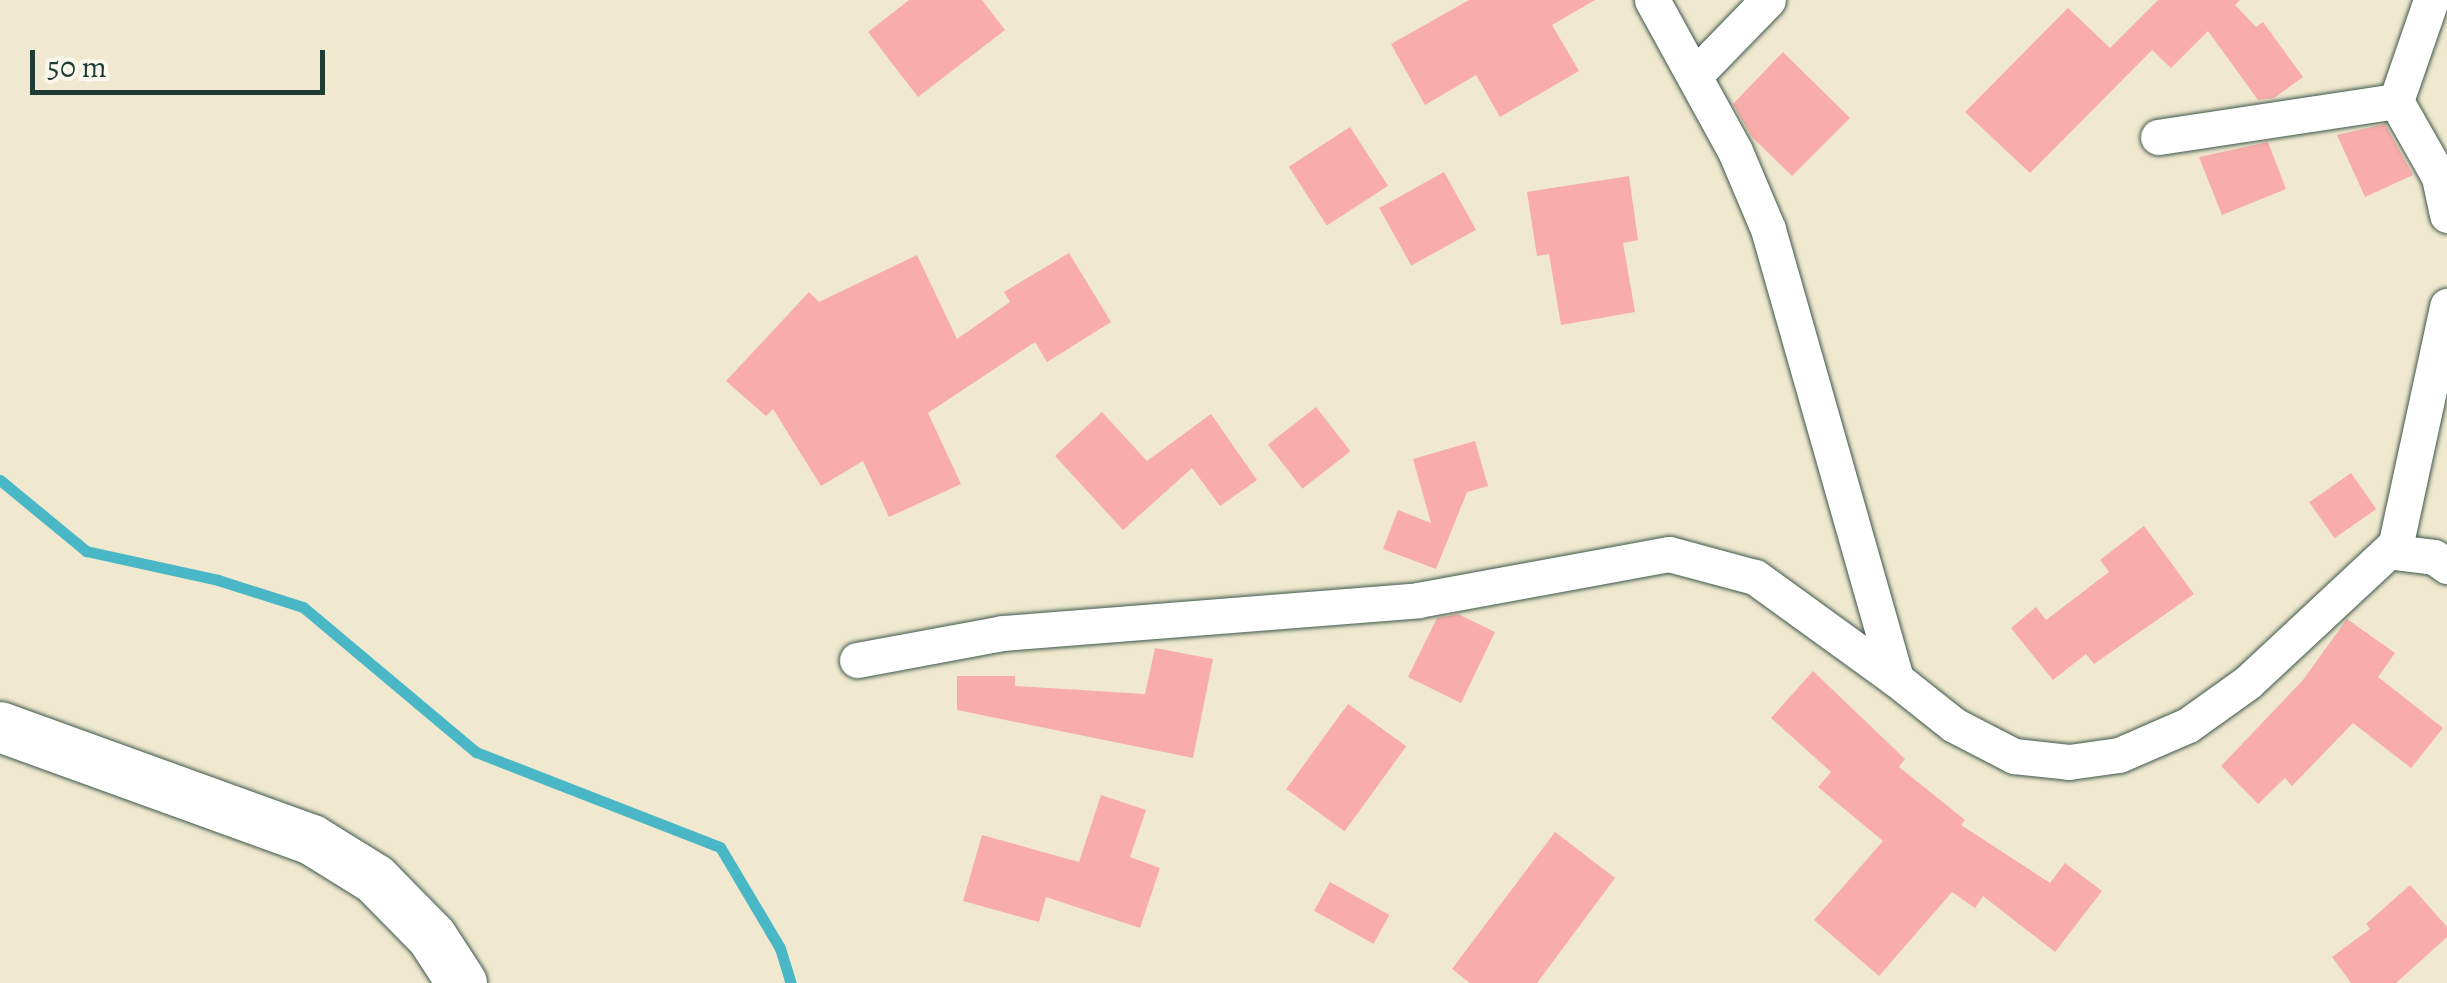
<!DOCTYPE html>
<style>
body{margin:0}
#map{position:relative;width:2447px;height:983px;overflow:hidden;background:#f0e9cf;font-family:Alegreya,serif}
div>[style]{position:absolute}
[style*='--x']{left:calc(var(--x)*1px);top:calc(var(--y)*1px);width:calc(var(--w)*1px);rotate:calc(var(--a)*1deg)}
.stream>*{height:11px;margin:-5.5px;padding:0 5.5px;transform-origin:5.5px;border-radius:5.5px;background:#4ab7c6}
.building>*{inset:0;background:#f8adaa;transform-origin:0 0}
.roads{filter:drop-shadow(0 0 2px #3e574b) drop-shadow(0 0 2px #3e574b)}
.minor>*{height:35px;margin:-17.5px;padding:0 17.5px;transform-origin:17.5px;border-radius:17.5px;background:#fff}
.secondary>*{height:50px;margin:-25px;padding:0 25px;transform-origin:25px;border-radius:25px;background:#fff}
span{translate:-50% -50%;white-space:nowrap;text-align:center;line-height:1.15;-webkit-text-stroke:8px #fbf7ec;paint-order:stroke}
.scale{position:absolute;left:30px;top:50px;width:295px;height:45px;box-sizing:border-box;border:5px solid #1f3d34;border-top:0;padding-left:12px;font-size:30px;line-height:35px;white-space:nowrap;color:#1f3d34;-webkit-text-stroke:8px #fbf7ec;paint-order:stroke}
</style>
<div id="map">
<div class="stream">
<div style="--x:0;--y:480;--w:112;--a:39.5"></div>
<div style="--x:86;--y:551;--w:135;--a:12.4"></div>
<div style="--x:218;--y:580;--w:89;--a:17.6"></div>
<div style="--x:303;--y:607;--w:226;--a:40"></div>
<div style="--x:476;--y:752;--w:262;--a:21.3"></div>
<div style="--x:720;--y:847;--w:117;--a:59.3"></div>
<div style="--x:780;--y:948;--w:37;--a:73"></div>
</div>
<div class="building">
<div style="clip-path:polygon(909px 0,982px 0,1005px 30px,918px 97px,868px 32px)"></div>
<div style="clip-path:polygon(1469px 0,1595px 0,1552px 25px,1579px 71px,1500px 117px,1476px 75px,1425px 105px,1391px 44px)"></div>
<div style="clip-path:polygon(2158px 0,2240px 0,2235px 5px,2256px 27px,2263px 22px,2303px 77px,2274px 98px,2258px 100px,2208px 31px,2171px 68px,2152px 50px,2030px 173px,1965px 112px,2068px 8px,2110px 48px)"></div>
<div style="clip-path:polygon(1783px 52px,1850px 118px,1792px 176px,1752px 137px,1733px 104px)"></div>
<div style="clip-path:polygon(2385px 124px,2413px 175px,2365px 197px,2337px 135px)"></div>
<div style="left:1350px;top:127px;width:70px;height:73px;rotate:57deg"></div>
<div style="clip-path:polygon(2268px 142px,2286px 189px,2222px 215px,2199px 157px)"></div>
<div style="left:1444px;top:172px;width:66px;height:74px;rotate:61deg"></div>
<div style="clip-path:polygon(1629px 176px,1638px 240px,1623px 243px,1635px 312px,1561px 325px,1549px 254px,1537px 256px,1527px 192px)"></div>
<div style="clip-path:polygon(1069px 253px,1111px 322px,1047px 362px,1035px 342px,928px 413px,961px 484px,889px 517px,863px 461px,821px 486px,773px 409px,766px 416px,726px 381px,809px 292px,819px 302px,917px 255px,957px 339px,1010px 302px,1004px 292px)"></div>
<div style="left:1316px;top:407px;width:56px;height:61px;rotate:52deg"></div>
<div style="clip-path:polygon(1102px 412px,1147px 461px,1211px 414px,1257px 480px,1220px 506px,1192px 468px,1123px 530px,1055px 456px)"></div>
<div style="clip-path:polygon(1475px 441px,1488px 486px,1467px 492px,1436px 569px,1383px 549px,1398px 510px,1431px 523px,1413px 459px)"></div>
<div style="left:2351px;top:473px;width:44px;height:51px;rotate:55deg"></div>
<div style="clip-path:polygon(2144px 526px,2194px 594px,2094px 664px,2086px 654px,2053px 680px,2011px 628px,2036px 607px,2046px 620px,2109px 572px,2100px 560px)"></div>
<div style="clip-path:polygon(1458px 614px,1495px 632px,1461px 703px,1408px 677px,1437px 618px)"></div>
<div style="clip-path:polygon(2347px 619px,2395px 653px,2378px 677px,2443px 728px,2411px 768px,2353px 723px,2292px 786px,2285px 778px,2258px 804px,2221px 766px,2303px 680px)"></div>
<div style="clip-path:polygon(1155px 648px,1213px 659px,1193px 758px,957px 710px,957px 676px,1015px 676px,1015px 686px,1145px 694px)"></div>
<div style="clip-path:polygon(1813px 671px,1905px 759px,1899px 767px,1965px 820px,1961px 825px,2050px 883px,2065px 863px,2102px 891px,2055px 952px,1983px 896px,1975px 908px,1952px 892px,1879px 976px,1814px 920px,1883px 841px,1818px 787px,1831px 772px,1771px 718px)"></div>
<div style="left:1348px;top:704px;width:72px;height:105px;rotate:36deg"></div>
<div style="clip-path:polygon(1101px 795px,1146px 810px,1130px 857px,1160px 868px,1140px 928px,1046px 897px,1039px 922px,963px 901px,982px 835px,1079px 862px)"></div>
<div style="clip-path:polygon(1555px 832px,1615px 878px,1537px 983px,1470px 983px,1452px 969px)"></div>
<div style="left:1330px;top:882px;width:68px;height:33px;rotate:29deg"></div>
<div style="clip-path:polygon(2410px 885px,2447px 927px,2447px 937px,2396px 983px,2351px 983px,2332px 957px,2370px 929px,2366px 924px)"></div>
</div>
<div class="roads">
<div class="minor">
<div style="--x:1652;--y:0;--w:172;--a:61.2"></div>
<div style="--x:1735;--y:151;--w:85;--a:67.1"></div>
<div style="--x:1768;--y:229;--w:468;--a:74.1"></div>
<div style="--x:1896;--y:679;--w:74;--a:38.4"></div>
<div style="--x:1954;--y:725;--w:68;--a:27.3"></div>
<div style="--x:2014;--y:756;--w:55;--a:6.2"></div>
<div style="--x:2069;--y:762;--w:50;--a:-8"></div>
<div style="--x:2119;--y:755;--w:75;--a:-23.5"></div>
<div style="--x:2188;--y:725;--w:74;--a:-35.6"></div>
<div style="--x:2248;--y:682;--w:200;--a:-43"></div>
<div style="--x:2394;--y:546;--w:6;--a:90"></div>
<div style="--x:2394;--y:552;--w:40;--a:7.1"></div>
<div style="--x:2434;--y:557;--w:16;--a:35"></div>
<div style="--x:2431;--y:0;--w:107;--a:109.1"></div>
<div style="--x:2396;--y:101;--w:87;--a:60.5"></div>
<div style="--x:2439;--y:177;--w:39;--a:78"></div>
<div style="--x:1694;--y:76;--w:106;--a:-45.8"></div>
<div style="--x:2158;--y:137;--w:241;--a:-8.6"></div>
<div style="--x:2394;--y:552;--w:252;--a:-77.8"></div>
<div style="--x:857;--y:660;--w:148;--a:-10.5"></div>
<div style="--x:1003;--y:633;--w:416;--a:-4.5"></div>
<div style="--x:1418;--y:600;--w:255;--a:-10.4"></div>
<div style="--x:1669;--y:554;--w:89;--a:15"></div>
<div style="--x:1755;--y:577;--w:174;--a:35.9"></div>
</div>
<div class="secondary">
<div style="--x:0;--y:727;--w:332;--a:19.9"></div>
<div style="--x:312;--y:840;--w:74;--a:31.8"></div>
<div style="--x:375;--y:879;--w:81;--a:45.5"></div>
<div style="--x:432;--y:937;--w:55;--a:56.9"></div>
</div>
</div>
<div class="scale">50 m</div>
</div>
